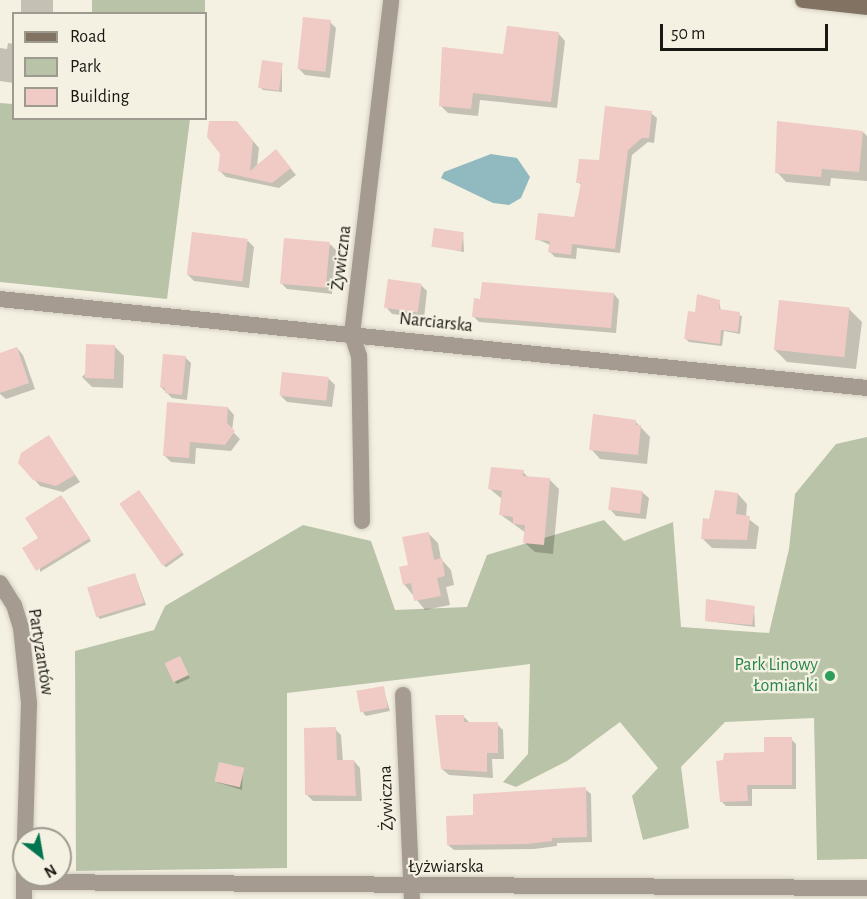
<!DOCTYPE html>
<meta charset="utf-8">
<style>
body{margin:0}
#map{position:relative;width:867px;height:899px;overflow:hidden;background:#f5f1e2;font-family:"Alegreya Sans",sans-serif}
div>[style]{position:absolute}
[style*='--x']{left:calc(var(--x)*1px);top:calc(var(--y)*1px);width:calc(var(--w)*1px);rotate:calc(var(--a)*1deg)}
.green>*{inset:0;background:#b9c3a8;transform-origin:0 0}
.water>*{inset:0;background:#91bac0}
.shadow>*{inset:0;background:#0003;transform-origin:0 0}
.building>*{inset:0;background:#f0cac4;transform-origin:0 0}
.roads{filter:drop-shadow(0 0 2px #d2cec1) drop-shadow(0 0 2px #d2cec1)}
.minor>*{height:16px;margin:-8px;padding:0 8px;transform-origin:8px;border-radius:8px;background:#a69b90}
.secondary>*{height:16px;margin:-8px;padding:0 8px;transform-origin:8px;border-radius:8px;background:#817262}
.dots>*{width:16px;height:16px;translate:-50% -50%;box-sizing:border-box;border:3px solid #f5f1e2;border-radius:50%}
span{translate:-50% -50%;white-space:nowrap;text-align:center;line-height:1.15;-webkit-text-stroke:4.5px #f5f1e2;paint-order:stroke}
.street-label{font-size:18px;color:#181712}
.leisure-label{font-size:18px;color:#27864d}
.right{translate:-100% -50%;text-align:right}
.legend{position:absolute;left:12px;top:12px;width:195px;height:108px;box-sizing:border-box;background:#f5f1e2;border:2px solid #9d9a8f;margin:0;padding:8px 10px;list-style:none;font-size:18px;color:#181712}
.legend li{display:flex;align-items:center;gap:12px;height:30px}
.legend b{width:30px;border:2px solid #9d9a8f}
.north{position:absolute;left:12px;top:827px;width:60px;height:60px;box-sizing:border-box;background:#f5f1e2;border:2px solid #9d9a8f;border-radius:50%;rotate:149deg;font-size:16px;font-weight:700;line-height:24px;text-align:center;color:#181712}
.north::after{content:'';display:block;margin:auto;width:21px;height:27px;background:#01754f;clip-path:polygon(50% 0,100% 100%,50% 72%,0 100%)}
.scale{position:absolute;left:660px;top:24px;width:168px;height:27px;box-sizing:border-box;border:3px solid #181712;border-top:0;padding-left:8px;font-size:18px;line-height:21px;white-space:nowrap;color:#181712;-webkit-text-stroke:4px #f5f1e2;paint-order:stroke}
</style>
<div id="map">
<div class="green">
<div style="left:92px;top:0;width:113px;height:13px"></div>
<div style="clip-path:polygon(0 103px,13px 104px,14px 118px,190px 119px,167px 299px,0 282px)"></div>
<div style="clip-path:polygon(867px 437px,867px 859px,817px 860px,814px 718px,725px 722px,681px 767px,689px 828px,643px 840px,632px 796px,658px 768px,620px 722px,567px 761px,516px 787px,503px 782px,528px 754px,530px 664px,287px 693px,287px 868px,76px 871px,75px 651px,154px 630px,165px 606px,303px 525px,371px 541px,395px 610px,467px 607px,487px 555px,604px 520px,624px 541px,673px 522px,681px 627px,769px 633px,789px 549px,795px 494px,836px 444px)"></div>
</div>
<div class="water">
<div style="clip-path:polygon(491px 154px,517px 158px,530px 177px,521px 198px,509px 205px,493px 203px,441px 178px,444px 172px)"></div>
</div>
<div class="shadow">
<div style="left:21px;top:0;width:32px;height:14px"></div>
<div style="clip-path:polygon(330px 22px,336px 28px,330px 78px,305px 75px,299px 69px)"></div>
<div style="clip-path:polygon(558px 33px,565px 41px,557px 108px,480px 100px,478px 116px,448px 113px,441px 106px,505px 56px)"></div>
<div style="clip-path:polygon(8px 43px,14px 44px,14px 88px,13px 83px,0 81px,0 48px,7px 49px)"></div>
<div style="clip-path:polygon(282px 64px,282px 92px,263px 90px,260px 87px)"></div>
<div style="clip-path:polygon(651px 113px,657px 118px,654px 143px,648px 142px,632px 155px,620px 253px,577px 248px,576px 259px,555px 257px,550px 252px,550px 245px,537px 239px,576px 219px,582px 186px,578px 182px)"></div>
<div style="clip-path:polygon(237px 122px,259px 148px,257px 167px,282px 158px,296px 175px,279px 188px,226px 177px,220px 171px,222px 154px)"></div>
<div style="clip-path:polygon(863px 132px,867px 136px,867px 181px,831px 178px,830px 186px,786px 182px,777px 172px)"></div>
<div style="clip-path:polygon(463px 233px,464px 252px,433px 246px)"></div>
<div style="clip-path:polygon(248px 241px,254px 247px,249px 288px,194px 281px,188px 275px)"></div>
<div style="clip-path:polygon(330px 244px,336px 250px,332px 294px,287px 289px,281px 283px)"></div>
<div style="clip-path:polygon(421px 285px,427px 291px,424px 318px,392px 314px,386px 307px)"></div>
<div style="clip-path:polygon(614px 294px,619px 300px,616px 333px,479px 322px,473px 316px)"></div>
<div style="clip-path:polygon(719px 301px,721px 311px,742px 316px,740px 334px,724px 331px,722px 346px,689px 342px,686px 339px,696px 314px)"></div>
<div style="clip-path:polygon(849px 309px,862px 322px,856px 369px,787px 362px,774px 349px)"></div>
<div style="clip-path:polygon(114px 346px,124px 356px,123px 388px,92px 387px,82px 377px)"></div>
<div style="clip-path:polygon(17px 348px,23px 355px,35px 389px,6px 399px,0 394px,0 354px)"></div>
<div style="clip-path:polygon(185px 357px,191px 363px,187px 400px,172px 398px,161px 387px)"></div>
<div style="clip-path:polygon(329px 379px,335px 385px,332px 407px,287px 402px,281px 396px)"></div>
<div style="clip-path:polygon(228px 408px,234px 415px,232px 431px,240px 439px,231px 451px,196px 448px,195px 464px,171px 462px,164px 455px)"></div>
<div style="clip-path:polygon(635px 421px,650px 437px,647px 464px,600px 459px,591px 449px)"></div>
<div style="clip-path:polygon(49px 437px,80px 482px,63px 492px,40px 486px,34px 479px)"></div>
<div style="clip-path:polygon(523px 472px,529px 478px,549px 479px,559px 489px,553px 554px,535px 552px,525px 543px,526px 533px,501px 515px,502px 499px,490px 489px)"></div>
<div style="clip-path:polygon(642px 492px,649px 498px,646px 519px,616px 516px,610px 509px)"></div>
<div style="clip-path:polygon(738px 494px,747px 504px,746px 517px,759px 527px,756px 549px,712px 548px,702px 538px,710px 520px)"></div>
<div style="left:142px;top:495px;width:73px;height:22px;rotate:55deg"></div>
<div style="clip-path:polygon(64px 499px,91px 541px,40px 572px,40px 538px)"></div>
<div style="clip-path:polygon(428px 533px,438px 543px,441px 559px,451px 570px,454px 585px,446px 587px,450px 605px,425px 610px,404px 584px)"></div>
<div style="clip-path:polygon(135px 575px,146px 605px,100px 619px,97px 616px)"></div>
<div style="clip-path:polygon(754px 607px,755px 627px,707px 621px)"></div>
<div style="clip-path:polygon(179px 658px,190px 678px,177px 684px,174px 681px)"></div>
<div style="clip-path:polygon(383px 688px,390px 711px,366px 716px,363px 713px)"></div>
<div style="clip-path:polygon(463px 716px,470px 723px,497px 724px,503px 730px,504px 759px,492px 759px,493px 778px,449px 775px,442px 769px)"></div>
<div style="clip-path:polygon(335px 729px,341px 735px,343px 762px,354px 761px,360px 768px,362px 801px,313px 801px,307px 795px)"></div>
<div style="clip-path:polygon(791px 739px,796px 744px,796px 789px,752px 789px,752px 806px,726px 806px,721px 801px,766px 753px)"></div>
<div style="clip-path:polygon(243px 769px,242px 790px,216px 782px)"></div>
<div style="clip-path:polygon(585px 789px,591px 794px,592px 842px,557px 843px,557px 846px,534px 849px,454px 850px,448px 845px,475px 817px)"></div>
</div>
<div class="building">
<div style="left:303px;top:17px;width:28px;height:52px;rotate:6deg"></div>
<div style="clip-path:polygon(507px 26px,559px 32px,551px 102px,473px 93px,471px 109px,439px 106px,442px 47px,503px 54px)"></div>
<div style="left:262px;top:60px;width:21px;height:28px;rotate:8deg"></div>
<div style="clip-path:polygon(605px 106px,652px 111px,649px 138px,642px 138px,628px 150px,615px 249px,572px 244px,571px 255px,548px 252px,550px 241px,535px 240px,538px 213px,574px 217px,581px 183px,576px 183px,579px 159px,599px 160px)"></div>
<div style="clip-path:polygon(209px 121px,237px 121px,253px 141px,250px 171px,276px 149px,291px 168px,272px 183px,218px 171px,220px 154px,207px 137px)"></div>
<div style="clip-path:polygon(777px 121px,863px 131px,859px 172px,822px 169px,821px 177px,775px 173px)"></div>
<div style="left:434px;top:228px;width:30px;height:19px;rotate:8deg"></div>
<div style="left:192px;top:232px;width:56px;height:43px;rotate:7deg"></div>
<div style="left:284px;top:238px;width:46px;height:46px;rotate:5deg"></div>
<div style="left:388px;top:279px;width:34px;height:29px;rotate:8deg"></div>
<div style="clip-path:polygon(482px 282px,614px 293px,611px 328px,472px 317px,474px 298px,480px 299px)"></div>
<div style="clip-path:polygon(697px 294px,720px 300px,719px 309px,740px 312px,738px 332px,721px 330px,720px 344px,684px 339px,688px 311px,695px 312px)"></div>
<div style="left:779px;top:300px;width:71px;height:50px;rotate:6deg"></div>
<div style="left:86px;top:344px;width:29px;height:34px;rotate:2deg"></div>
<div style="clip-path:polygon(17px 347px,29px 383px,0 393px,0 353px)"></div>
<div style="clip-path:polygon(163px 354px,186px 356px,182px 395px,165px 393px,165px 388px,160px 387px)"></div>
<div style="left:282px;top:372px;width:47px;height:24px;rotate:6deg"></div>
<div style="clip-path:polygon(167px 402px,228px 407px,227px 423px,235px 431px,225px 445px,190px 442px,189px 458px,163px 456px)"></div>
<div style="clip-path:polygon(593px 414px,636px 420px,636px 425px,641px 425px,638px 455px,589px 450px)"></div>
<div style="clip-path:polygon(49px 435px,75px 475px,56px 486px,33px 480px,18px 463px,21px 453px)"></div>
<div style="clip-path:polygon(491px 467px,524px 470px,523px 476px,550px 478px,544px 545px,523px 543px,525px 525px,513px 524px,513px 517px,499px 515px,502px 491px,488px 489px)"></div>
<div style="left:611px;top:487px;width:32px;height:23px;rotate:7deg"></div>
<div style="left:139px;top:490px;width:76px;height:24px;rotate:55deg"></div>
<div style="clip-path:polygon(715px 490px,738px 493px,736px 514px,750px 516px,747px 540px,701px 539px,703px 518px,709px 519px)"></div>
<div style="clip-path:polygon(61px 495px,90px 538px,36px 571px,22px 548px,38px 538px,25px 518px)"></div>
<div style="clip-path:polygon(429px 532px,434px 560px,442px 558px,445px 576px,437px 578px,441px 596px,414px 601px,411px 583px,403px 585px,399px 567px,408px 565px,402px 537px)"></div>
<div style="left:135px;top:573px;width:31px;height:50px;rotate:73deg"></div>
<div style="clip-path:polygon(706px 599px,755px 606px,752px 625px,705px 621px)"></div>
<div style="left:180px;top:656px;width:21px;height:17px;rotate:65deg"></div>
<div style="left:384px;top:686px;width:22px;height:28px;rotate:80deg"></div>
<div style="clip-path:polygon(435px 715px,464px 715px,464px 722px,498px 722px,498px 753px,487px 753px,487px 772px,441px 769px)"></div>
<div style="clip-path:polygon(336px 727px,337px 760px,354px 760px,356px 796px,305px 795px,304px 728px)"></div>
<div style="clip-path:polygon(764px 737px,792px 737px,792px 785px,747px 785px,748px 801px,720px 802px,716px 761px,723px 760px,724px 753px,764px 752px)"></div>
<div style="left:219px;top:762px;width:26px;height:20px;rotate:13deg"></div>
<div style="clip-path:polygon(586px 787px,587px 837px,552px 838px,552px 841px,527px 844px,447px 845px,446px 816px,473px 815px,473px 794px)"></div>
</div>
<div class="roads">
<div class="minor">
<div style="--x:0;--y:299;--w:872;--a:5.86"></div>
<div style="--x:362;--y:521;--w:165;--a:-91"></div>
<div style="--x:359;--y:356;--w:23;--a:-108"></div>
<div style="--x:352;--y:334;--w:336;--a:-83.3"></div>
<div style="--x:0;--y:583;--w:26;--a:58"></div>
<div style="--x:14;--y:605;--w:24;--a:73"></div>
<div style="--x:21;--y:628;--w:75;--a:83.9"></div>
<div style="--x:29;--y:703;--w:136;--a:91.7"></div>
<div style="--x:403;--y:695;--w:204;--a:87.5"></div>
<div style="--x:24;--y:882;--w:843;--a:0.41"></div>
<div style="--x:24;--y:899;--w:24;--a:-90"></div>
</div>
<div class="secondary">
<div style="--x:803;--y:0;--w:64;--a:6.2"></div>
</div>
</div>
<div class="dots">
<div style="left:830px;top:676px;background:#2e9e5b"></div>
</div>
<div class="street-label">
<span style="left:342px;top:258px;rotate:-83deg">Żywiczna</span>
<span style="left:436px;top:323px;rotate:6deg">Narciarska</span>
<span style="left:40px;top:652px;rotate:81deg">Partyzantów</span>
<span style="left:387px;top:798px;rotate:-92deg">Żywiczna</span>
<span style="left:446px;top:867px">Łyżwiarska</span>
</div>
<div class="leisure-label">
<span class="right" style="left:818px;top:676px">Park Linowy<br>Łomianki</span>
</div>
<ul class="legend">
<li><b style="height:8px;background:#817262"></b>Road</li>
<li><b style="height:16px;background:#b9c3a8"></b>Park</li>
<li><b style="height:16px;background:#f0cac4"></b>Building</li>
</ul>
<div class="north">N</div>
<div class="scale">50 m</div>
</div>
